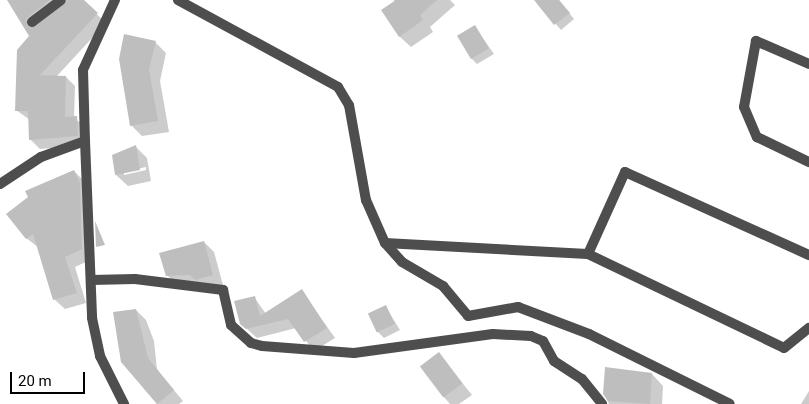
<!DOCTYPE html>
<style>
body{margin:0}
#map{position:relative;width:809px;height:404px;overflow:hidden;background:#fff;font-family:Roboto,sans-serif}
div>[style]{position:absolute}
[style*='--x']{left:calc(var(--x)*1px);top:calc(var(--y)*1px);width:calc(var(--w)*1px);rotate:calc(var(--a)*1deg)}
.shadow>*{inset:0;background:#0003}
.building>*{inset:0;background:#bebebe;transform-origin:0 0}
.street>*{height:10px;margin:-5px;padding:0 5px;transform-origin:5px;border-radius:5px;background:#4e4e4e}
span{translate:-50% -50%;white-space:nowrap;text-align:center;line-height:1.15;-webkit-text-stroke:4.5px #fff;paint-order:stroke}
.scale{position:absolute;left:10px;top:372px;width:75px;height:22px;box-sizing:border-box;border:2px solid #000;border-top:0;padding-left:6px;font-size:15px;line-height:18px;white-space:nowrap;color:#000;-webkit-text-stroke:4px #fff;paint-order:stroke}
</style>
<div id="map">
<div class="shadow">
<div style="clip-path:polygon(9px 0,82px 0,106px 23px,56px 77px,66px 77px,75px 86px,74px 118px,86px 127px,87px 145px,40px 149px,30px 139px,30px 120px,16px 110px,31px 37px)"></div>
<div style="clip-path:polygon(394px 0,450px 0,455px 5px,430px 27px,433px 32px,411px 47px,399px 36px)"></div>
<div style="clip-path:polygon(541px 0,559px 0,574px 19px,561px 30px,537px 3px)"></div>
<div style="clip-path:polygon(475px 27px,494px 54px,477px 64px,471px 58px)"></div>
<div style="clip-path:polygon(155px 42px,166px 53px,160px 81px,169px 132px,142px 136px,131px 125px)"></div>
<div style="clip-path:polygon(evenodd,136px 147px,147px 158px,151px 181px,128px 186px,116px 175px,113px 155px,136px 147px,146px 167px,146px 170px,124px 175px,124px 172px,146px 167px)"></div>
<div style="clip-path:polygon(74px 171px,84px 181px,92px 259px,75px 267px,86px 303px,65px 309px,54px 299px,38px 247px,26px 238px)"></div>
<div style="clip-path:polygon(204px 242px,214px 252px,223px 285px,207px 289px,178px 286px,167px 275px)"></div>
<div style="clip-path:polygon(302px 291px,335px 338px,314px 351px,296px 328px,257px 338px,247px 329px,254px 297px,266px 314px)"></div>
<div style="clip-path:polygon(385px 306px,400px 330px,384px 338px,378px 332px)"></div>
<div style="clip-path:polygon(136px 310px,146px 320px,154px 341px,157px 370px,183px 401px,179px 404px,157px 404px,122px 362px)"></div>
<div style="clip-path:polygon(438px 353px,472px 395px,459px 404px,450px 404px,443px 396px,421px 366px)"></div>
<div style="clip-path:polygon(652px 374px,663px 386px,662px 404px,609px 404px,604px 394px)"></div>
<div style="clip-path:polygon(809px 391px,809px 404px,801px 404px)"></div>
</div>
<div class="building">
<div style="clip-path:polygon(7px 0,50px 0,26px 19px,30px 28px,68px 0,84px 0,98px 13px,40px 75px,66px 76px,65px 117px,77px 116px,78px 136px,29px 140px,28px 111px,15px 111px,17px 50px,29px 36px)"></div>
<div style="clip-path:polygon(396px 0,437px 0,420px 15px,423px 20px,399px 37px,381px 10px)"></div>
<div style="clip-path:polygon(534px 0,559px 0,570px 13px,554px 25px)"></div>
<div style="left:475px;top:25px;width:27px;height:21px;rotate:59deg"></div>
<div style="clip-path:polygon(124px 34px,156px 41px,149px 69px,158px 121px,130px 126px,119px 59px)"></div>
<div style="clip-path:polygon(136px 145px,140px 170px,115px 175px,112px 155px)"></div>
<div style="clip-path:polygon(74px 170px,80px 183px,82px 249px,65px 257px,77px 293px,53px 300px,33px 234px,26px 239px,6px 214px,28px 197px,25px 191px)"></div>
<div style="clip-path:polygon(95px 221px,105px 245px,96px 247px)"></div>
<div style="clip-path:polygon(204px 241px,213px 275px,195px 280px,190px 275px,166px 276px,159px 253px)"></div>
<div style="clip-path:polygon(302px 289px,327px 328px,304px 342px,288px 319px,246px 329px,240px 324px,234px 301px,255px 296px,260px 316px)"></div>
<div style="left:386px;top:305px;width:21px;height:20px;rotate:65deg"></div>
<div style="clip-path:polygon(136px 309px,148px 358px,174px 390px,157px 404px,121px 362px,113px 312px)"></div>
<div style="left:439px;top:352px;width:39px;height:24px;rotate:53deg"></div>
<div style="clip-path:polygon(605px 367px,652px 373px,650px 404px,608px 401px,603px 394px)"></div>
</div>
<div class="street">
<div style="--x:115;--y:0;--w:77;--a:114.6"></div>
<div style="--x:83;--y:70;--w:71;--a:88.4"></div>
<div style="--x:85;--y:141;--w:177;--a:87.7"></div>
<div style="--x:92;--y:318;--w:39;--a:78"></div>
<div style="--x:100;--y:356;--w:54;--a:63.4"></div>
<div style="--x:178;--y:0;--w:182;--a:28.5"></div>
<div style="--x:338;--y:87;--w:21;--a:59"></div>
<div style="--x:349;--y:105;--w:97;--a:79.9"></div>
<div style="--x:366;--y:200;--w:47;--a:66.2"></div>
<div style="--x:385;--y:243;--w:203;--a:3.1"></div>
<div style="--x:588;--y:254;--w:217;--a:25.6"></div>
<div style="--x:784;--y:348;--w:32;--a:-39"></div>
<div style="--x:32;--y:22;--w:36;--a:-37"></div>
<div style="--x:809;--y:64;--w:58;--a:-156.5"></div>
<div style="--x:756;--y:41;--w:67;--a:100.3"></div>
<div style="--x:744;--y:107;--w:33;--a:67"></div>
<div style="--x:757;--y:137;--w:58;--a:25.7"></div>
<div style="--x:0;--y:184;--w:49;--a:-33.4"></div>
<div style="--x:41;--y:157;--w:47;--a:-20"></div>
<div style="--x:385;--y:243;--w:25;--a:48"></div>
<div style="--x:402;--y:262;--w:48;--a:30.3"></div>
<div style="--x:443;--y:286;--w:39;--a:50"></div>
<div style="--x:468;--y:316;--w:51;--a:-10.2"></div>
<div style="--x:518;--y:307;--w:76;--a:20.8"></div>
<div style="--x:589;--y:334;--w:157;--a:26.4"></div>
<div style="--x:588;--y:254;--w:90;--a:-65.7"></div>
<div style="--x:625;--y:172;--w:202;--a:24.3"></div>
<div style="--x:91;--y:280;--w:44;--a:-1.3"></div>
<div style="--x:135;--y:279;--w:89;--a:7.1"></div>
<div style="--x:223;--y:290;--w:36;--a:77"></div>
<div style="--x:231;--y:325;--w:27;--a:42"></div>
<div style="--x:251;--y:343;--w:11;--a:15"></div>
<div style="--x:262;--y:346;--w:92;--a:4.4"></div>
<div style="--x:354;--y:353;--w:140;--a:-7.8"></div>
<div style="--x:493;--y:334;--w:38;--a:3"></div>
<div style="--x:531;--y:336;--w:13;--a:23"></div>
<div style="--x:543;--y:341;--w:23;--a:61"></div>
<div style="--x:554;--y:361;--w:33;--a:33"></div>
<div style="--x:582;--y:379;--w:32;--a:51"></div>
</div>
<div class="scale">20 m</div>
</div>
